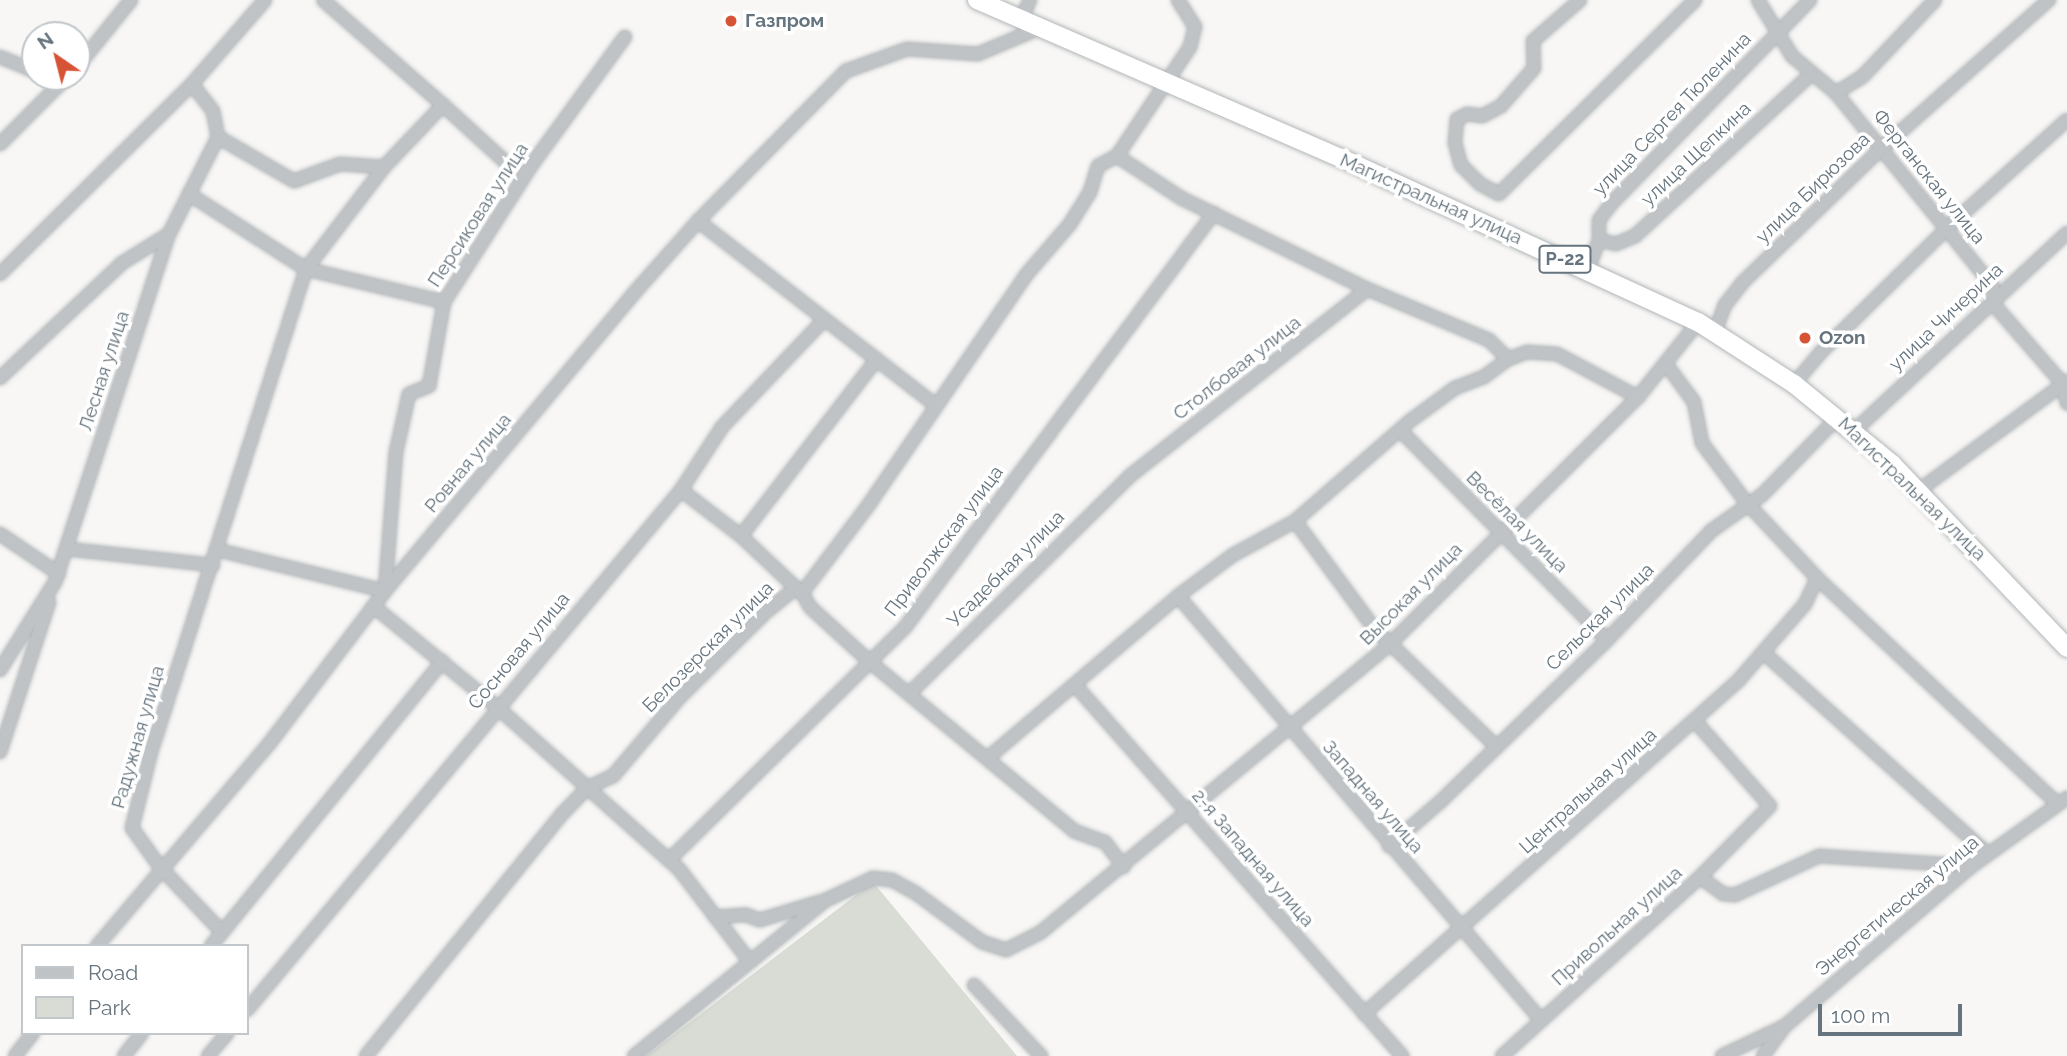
<!DOCTYPE html>
<meta charset="utf-8">
<style>
body{margin:0}
#map{position:relative;width:2067px;height:1056px;overflow:hidden;background:#f8f7f5;font-family:Raleway,sans-serif}
div>[style]{position:absolute}
[style*='--x']{left:calc(var(--x)*1px);top:calc(var(--y)*1px);width:calc(var(--w)*1px);rotate:calc(var(--a)*1deg)}
.green>*{inset:0;background:#d8dcd4}
.roads{filter:drop-shadow(0 0 2px #b2b6b9) drop-shadow(0 0 2px #b2b6b9)}
.minor>*{height:12px;margin:-6px;padding:0 6px;transform-origin:6px;border-radius:6px;background:#bfc3c6}
.highway>*{height:18px;margin:-9px;padding:0 9px;transform-origin:9px;border-radius:9px;background:#fff}
.dots>*{width:19px;height:19px;translate:-50% -50%;box-sizing:border-box;border:4px solid #fff;border-radius:50%}
span{translate:-50% -50%;white-space:nowrap;text-align:center;line-height:1.15;-webkit-text-stroke:7px #fff;paint-order:stroke}
.shield-label span{padding:2px 5px;background:#fff;border:2px solid;border-radius:5px;-webkit-text-stroke-width:0}
.shield-label{font-size:18px;color:#65747e;font-weight:700}
.poi-label{font-size:19px;color:#65747e;font-weight:700}
.left{translate:0 -50%;text-align:left}
.street-label{font-size:19px;color:#65747e}
.legend{position:absolute;left:21px;top:944px;width:228px;height:91px;box-sizing:border-box;background:#fff;border:2px solid #c1c7cb;margin:0;padding:9px 12px;list-style:none;font-size:21px;color:#65747e}
.legend li{display:flex;align-items:center;gap:14px;height:35px}
.legend b{width:35px;border:2px solid #c1c7cb}
.north{position:absolute;left:21px;top:21px;width:70px;height:70px;box-sizing:border-box;background:#fff;border:2px solid #c1c7cb;border-radius:50%;rotate:325deg;font-size:19px;font-weight:700;line-height:28px;text-align:center;color:#65747e}
.north::after{content:'';display:block;margin:auto;width:24px;height:32px;background:#d75335;clip-path:polygon(50% 0,100% 100%,50% 72%,0 100%)}
.scale{position:absolute;left:1818px;top:1004px;width:144px;height:32px;box-sizing:border-box;border:4px solid #65747e;border-top:0;padding-left:9px;font-size:21px;line-height:24px;white-space:nowrap;color:#65747e;-webkit-text-stroke:5px #fff;paint-order:stroke}
</style>
<div id="map">
<div class="green">
<div style="clip-path:polygon(873px 882px,1017px 1056px,646px 1056px)"></div>
</div>
<div class="roads">
<div class="minor">
<div style="--x:1580;--y:0;--w:62;--a:138.9"></div>
<div style="--x:1533;--y:41;--w:27;--a:88"></div>
<div style="--x:1534;--y:68;--w:50;--a:131"></div>
<div style="--x:1501;--y:106;--w:21;--a:152"></div>
<div style="--x:1482;--y:116;--w:15;--a:-172"></div>
<div style="--x:1467;--y:114;--w:11;--a:153"></div>
<div style="--x:1457;--y:119;--w:24;--a:95"></div>
<div style="--x:1455;--y:143;--w:23;--a:75"></div>
<div style="--x:1461;--y:165;--w:27;--a:45"></div>
<div style="--x:1480;--y:184;--w:21;--a:28"></div>
<div style="--x:1499;--y:194;--w:276;--a:-44.7"></div>
<div style="--x:1758;--y:0;--w:66;--a:58.7"></div>
<div style="--x:1792;--y:56;--w:57;--a:40.1"></div>
<div style="--x:1836;--y:93;--w:247;--a:50.9"></div>
<div style="--x:1992;--y:285;--w:22;--a:80"></div>
<div style="--x:1996;--y:307;--w:101;--a:49"></div>
<div style="--x:2062;--y:383;--w:21;--a:76"></div>
<div style="--x:1021;--y:20;--w:22;--a:-66"></div>
<div style="--x:0;--y:57;--w:38;--a:22"></div>
<div style="--x:77;--y:67;--w:86;--a:-51.1"></div>
<div style="--x:1836;--y:93;--w:31;--a:-32"></div>
<div style="--x:1862;--y:77;--w:106;--a:-46.5"></div>
<div style="--x:443;--y:105;--w:108;--a:42.4"></div>
<div style="--x:218;--y:137;--w:88;--a:30.1"></div>
<div style="--x:294;--y:181;--w:49;--a:-20.3"></div>
<div style="--x:340;--y:164;--w:44;--a:3.9"></div>
<div style="--x:384;--y:167;--w:86;--a:-46.4"></div>
<div style="--x:443;--y:105;--w:159;--a:-138.8"></div>
<div style="--x:0;--y:144;--w:95;--a:-45"></div>
<div style="--x:1117;--y:156;--w:77;--a:33.3"></div>
<div style="--x:1181;--y:198;--w:207;--a:26.1"></div>
<div style="--x:1367;--y:289;--w:132;--a:22.7"></div>
<div style="--x:1489;--y:340;--w:27;--a:45"></div>
<div style="--x:1508;--y:359;--w:20;--a:-20"></div>
<div style="--x:1527;--y:352;--w:30;--a:4"></div>
<div style="--x:1557;--y:354;--w:92;--a:28"></div>
<div style="--x:189;--y:194;--w:139;--a:32.7"></div>
<div style="--x:306;--y:269;--w:142;--a:13.4"></div>
<div style="--x:698;--y:221;--w:300;--a:37.8"></div>
<div style="--x:1599;--y:240;--w:17;--a:13"></div>
<div style="--x:1616;--y:244;--w:21;--a:-23"></div>
<div style="--x:1635;--y:236;--w:239;--a:-42.6"></div>
<div style="--x:1588;--y:269;--w:31;--a:-69"></div>
<div style="--x:1599;--y:240;--w:20;--a:-90"></div>
<div style="--x:1599;--y:220;--w:20;--a:-53"></div>
<div style="--x:1611;--y:204;--w:285;--a:-45.7"></div>
<div style="--x:0;--y:274;--w:270;--a:-44.7"></div>
<div style="--x:192;--y:84;--w:111;--a:-49"></div>
<div style="--x:1715;--y:332;--w:29;--a:-70"></div>
<div style="--x:1725;--y:305;--w:28;--a:-52"></div>
<div style="--x:1742;--y:283;--w:193;--a:-44"></div>
<div style="--x:1881;--y:149;--w:225;--a:-41.6"></div>
<div style="--x:1666;--y:364;--w:47;--a:53.6"></div>
<div style="--x:1694;--y:402;--w:42;--a:79"></div>
<div style="--x:1702;--y:443;--w:74;--a:53.3"></div>
<div style="--x:1746;--y:502;--w:104;--a:46.9"></div>
<div style="--x:1817;--y:578;--w:329;--a:43.2"></div>
<div style="--x:0;--y:378;--w:168;--a:-43.3"></div>
<div style="--x:122;--y:263;--w:55;--a:-31.7"></div>
<div style="--x:1794;--y:384;--w:42;--a:-49.8"></div>
<div style="--x:1821;--y:352;--w:177;--a:-44.5"></div>
<div style="--x:1947;--y:228;--w:161;--a:-42"></div>
<div style="--x:1401;--y:431;--w:293;--a:45.4"></div>
<div style="--x:1854;--y:431;--w:291;--a:-42.9"></div>
<div style="--x:681;--y:490;--w:76;--a:37.5"></div>
<div style="--x:741;--y:536;--w:76;--a:43.4"></div>
<div style="--x:1918;--y:491;--w:185;--a:-36.4"></div>
<div style="--x:1295;--y:521;--w:133;--a:53.6"></div>
<div style="--x:1374;--y:628;--w:171;--a:44.1"></div>
<div style="--x:0;--y:534;--w:71;--a:34.1"></div>
<div style="--x:741;--y:536;--w:223;--a:-52.5"></div>
<div style="--x:67;--y:549;--w:147;--a:6.3"></div>
<div style="--x:218;--y:550;--w:172;--a:13.8"></div>
<div style="--x:385;--y:591;--w:139;--a:-85.5"></div>
<div style="--x:396;--y:452;--w:59;--a:-77.4"></div>
<div style="--x:409;--y:394;--w:22;--a:-22"></div>
<div style="--x:429;--y:386;--w:85;--a:-79.9"></div>
<div style="--x:444;--y:302;--w:165;--a:-57.4"></div>
<div style="--x:533;--y:163;--w:156;--a:-53.9"></div>
<div style="--x:802;--y:593;--w:16;--a:60"></div>
<div style="--x:810;--y:607;--w:81;--a:42.5"></div>
<div style="--x:870;--y:662;--w:265;--a:39.6"></div>
<div style="--x:1074;--y:831;--w:33;--a:20"></div>
<div style="--x:1105;--y:842;--w:31;--a:53"></div>
<div style="--x:1178;--y:596;--w:558;--a:49.43"></div>
<div style="--x:373;--y:606;--w:160;--a:39.2"></div>
<div style="--x:497;--y:707;--w:244;--a:41.7"></div>
<div style="--x:679;--y:869;--w:117;--a:52.6"></div>
<div style="--x:1763;--y:652;--w:302;--a:41.9"></div>
<div style="--x:0;--y:670;--w:104;--a:-58"></div>
<div style="--x:55;--y:582;--w:366;--a:-71.9"></div>
<div style="--x:169;--y:234;--w:109;--a:-63.2"></div>
<div style="--x:218;--y:137;--w:26;--a:-101"></div>
<div style="--x:213;--y:111;--w:34;--a:-128"></div>
<div style="--x:1075;--y:685;--w:495;--a:48.6"></div>
<div style="--x:910;--y:693;--w:310;--a:-44.6"></div>
<div style="--x:1131;--y:475;--w:300;--a:-38.2"></div>
<div style="--x:1695;--y:721;--w:113;--a:48.6"></div>
<div style="--x:1770;--y:806;--w:100;--a:134.6"></div>
<div style="--x:0;--y:752;--w:158;--a:-71.9"></div>
<div style="--x:989;--y:757;--w:248;--a:-40.4"></div>
<div style="--x:1178;--y:596;--w:69;--a:-36.7"></div>
<div style="--x:1233;--y:555;--w:71;--a:-28.7"></div>
<div style="--x:1295;--y:521;--w:152;--a:-41"></div>
<div style="--x:1410;--y:421;--w:56;--a:-36.3"></div>
<div style="--x:1455;--y:388;--w:31;--a:-21"></div>
<div style="--x:1484;--y:377;--w:30;--a:-37"></div>
<div style="--x:1389;--y:846;--w:67;--a:-40.8"></div>
<div style="--x:1440;--y:802;--w:233;--a:-44.1"></div>
<div style="--x:1607;--y:640;--w:151;--a:-46.3"></div>
<div style="--x:1711;--y:531;--w:62;--a:-35.2"></div>
<div style="--x:1762;--y:495;--w:109;--a:-45.7"></div>
<div style="--x:669;--y:860;--w:333;--a:-44.6"></div>
<div style="--x:906;--y:626;--w:515;--a:-53.29"></div>
<div style="--x:715;--y:917;--w:31;--a:-4"></div>
<div style="--x:746;--y:915;--w:15;--a:20"></div>
<div style="--x:760;--y:920;--w:62;--a:-17"></div>
<div style="--x:222;--y:932;--w:90;--a:-133.6"></div>
<div style="--x:160;--y:867;--w:48;--a:-125.7"></div>
<div style="--x:132;--y:828;--w:78;--a:-76"></div>
<div style="--x:151;--y:752;--w:507;--a:-72.21"></div>
<div style="--x:306;--y:269;--w:128;--a:-52.6"></div>
<div style="--x:97;--y:946;--w:265;--a:-49.6"></div>
<div style="--x:269;--y:744;--w:192;--a:-52.8"></div>
<div style="--x:385;--y:591;--w:390;--a:-50.1"></div>
<div style="--x:635;--y:292;--w:95;--a:-48.4"></div>
<div style="--x:698;--y:221;--w:211;--a:-45.4"></div>
<div style="--x:846;--y:71;--w:65;--a:-19.8"></div>
<div style="--x:907;--y:49;--w:71;--a:4"></div>
<div style="--x:978;--y:54;--w:67;--a:-22.8"></div>
<div style="--x:211;--y:946;--w:367;--a:-50.9"></div>
<div style="--x:974;--y:985;--w:98;--a:46.7"></div>
<div style="--x:247;--y:1010;--w:677;--a:-50.15"></div>
<div style="--x:681;--y:490;--w:75;--a:-56.9"></div>
<div style="--x:722;--y:427;--w:146;--a:-46.4"></div>
<div style="--x:1364;--y:1014;--w:501;--a:-41.68"></div>
<div style="--x:1738;--y:681;--w:102;--a:-49"></div>
<div style="--x:1805;--y:604;--w:29;--a:-65"></div>
<div style="--x:15;--y:1056;--w:29;--a:-52"></div>
<div style="--x:124;--y:1056;--w:29;--a:-52"></div>
<div style="--x:208;--y:1056;--w:30;--a:-50"></div>
<div style="--x:366;--y:1056;--w:313;--a:-51"></div>
<div style="--x:563;--y:813;--w:35;--a:-46"></div>
<div style="--x:587;--y:788;--w:29;--a:-25"></div>
<div style="--x:613;--y:776;--w:104;--a:-49.7"></div>
<div style="--x:680;--y:697;--w:121;--a:-44.7"></div>
<div style="--x:766;--y:612;--w:38;--a:-39"></div>
<div style="--x:796;--y:588;--w:8;--a:40"></div>
<div style="--x:802;--y:593;--w:113;--a:-52.9"></div>
<div style="--x:870;--y:503;--w:276;--a:-55.6"></div>
<div style="--x:1026;--y:275;--w:67;--a:-49.2"></div>
<div style="--x:1070;--y:224;--w:38;--a:-58"></div>
<div style="--x:1090;--y:192;--w:27;--a:-73"></div>
<div style="--x:1098;--y:166;--w:21;--a:-28"></div>
<div style="--x:1117;--y:156;--w:131;--a:-56.2"></div>
<div style="--x:1190;--y:47;--w:21;--a:-76"></div>
<div style="--x:1195;--y:27;--w:32;--a:-122"></div>
<div style="--x:634;--y:1056;--w:247;--a:-39.1"></div>
<div style="--x:826;--y:900;--w:52;--a:-25.1"></div>
<div style="--x:873;--y:878;--w:19;--a:6"></div>
<div style="--x:892;--y:880;--w:29;--a:29"></div>
<div style="--x:917;--y:894;--w:81;--a:36.4"></div>
<div style="--x:982;--y:942;--w:25;--a:18"></div>
<div style="--x:1006;--y:950;--w:39;--a:-27"></div>
<div style="--x:1041;--y:932;--w:452;--a:-39.5"></div>
<div style="--x:1390;--y:644;--w:350;--a:-44.9"></div>
<div style="--x:1638;--y:397;--w:96;--a:-51.3"></div>
<div style="--x:1502;--y:1056;--w:267;--a:-42.1"></div>
<div style="--x:1700;--y:877;--w:29;--a:36"></div>
<div style="--x:1723;--y:894;--w:12;--a:5"></div>
<div style="--x:1735;--y:895;--w:93;--a:-24.9"></div>
<div style="--x:1819;--y:856;--w:153;--a:3.7"></div>
<div style="--x:1722;--y:1056;--w:70;--a:-25.5"></div>
<div style="--x:1763;--y:1056;--w:37;--a:-54"></div>
<div style="--x:1785;--y:1026;--w:246;--a:-40.6"></div>
<div style="--x:1972;--y:866;--w:117;--a:-35.6"></div>
</div>
<div class="highway">
<div style="--x:977;--y:0;--w:397;--a:23.5"></div>
<div style="--x:1341;--y:158;--w:393;--a:24.7"></div>
<div style="--x:1698;--y:322;--w:114;--a:32.9"></div>
<div style="--x:1794;--y:384;--w:127;--a:39.2"></div>
<div style="--x:1892;--y:464;--w:254;--a:46.4"></div>
</div>
</div>
<div class="dots">
<div style="left:731px;top:21px;background:#d75335"></div>
<div style="left:1805px;top:338px;background:#d75335"></div>
</div>
<div class="shield-label">
<span style="left:1565px;top:259px">Р-22</span>
</div>
<div class="poi-label">
<span class="left" style="left:745px;top:21px">Газпром</span>
<span class="left" style="left:1819px;top:338px">Ozon</span>
</div>
<div class="street-label">
<span style="left:1672px;top:114px;rotate:-46deg">улица Сергея Тюленина</span>
<span style="left:1696px;top:154px;rotate:-43deg">улица Щепкина</span>
<span style="left:1929px;top:177px;rotate:51deg">Ферганская улица</span>
<span style="left:1813px;top:188px;rotate:-44deg">улица Бирюзова</span>
<span style="left:1431px;top:199px;rotate:24deg">Магистральная улица</span>
<span style="left:478px;top:215px;rotate:-57deg">Персиковая улица</span>
<span style="left:1946px;top:317px;rotate:-43deg">улица Чичерина</span>
<span style="left:1237px;top:368px;rotate:-38deg">Столбовая улица</span>
<span style="left:104px;top:371px;rotate:-72deg">Лесная улица</span>
<span style="left:468px;top:463px;rotate:-50deg">Ровная улица</span>
<span style="left:1912px;top:489px;rotate:44deg">Магистральная улица</span>
<span style="left:1517px;top:522px;rotate:45deg">Весёлая улица</span>
<span style="left:944px;top:541px;rotate:-53deg">Приволжская улица</span>
<span style="left:1006px;top:569px;rotate:-45deg">Усадебная улица</span>
<span style="left:1411px;top:594px;rotate:-45deg">Высокая улица</span>
<span style="left:1600px;top:617px;rotate:-45deg">Сельская улица</span>
<span style="left:708px;top:647px;rotate:-45deg">Белозерская улица</span>
<span style="left:519px;top:651px;rotate:-50deg">Сосновая улица</span>
<span style="left:138px;top:737px;rotate:-74deg">Радужная улица</span>
<span style="left:1588px;top:791px;rotate:-42deg">Центральная улица</span>
<span style="left:1373px;top:797px;rotate:49deg">Западная улица</span>
<span style="left:1253px;top:858px;rotate:49deg">2-я Западная улица</span>
<span style="left:1897px;top:906px;rotate:-40deg">Энергетическая улица</span>
<span style="left:1617px;top:926px;rotate:-42deg">Привольная улица</span>
</div>
<ul class="legend">
<li><b style="height:9px;background:#bfc3c6"></b>Road</li>
<li><b style="height:19px;background:#d8dcd4"></b>Park</li>
</ul>
<div class="north">N</div>
<div class="scale">100 m</div>
</div>
